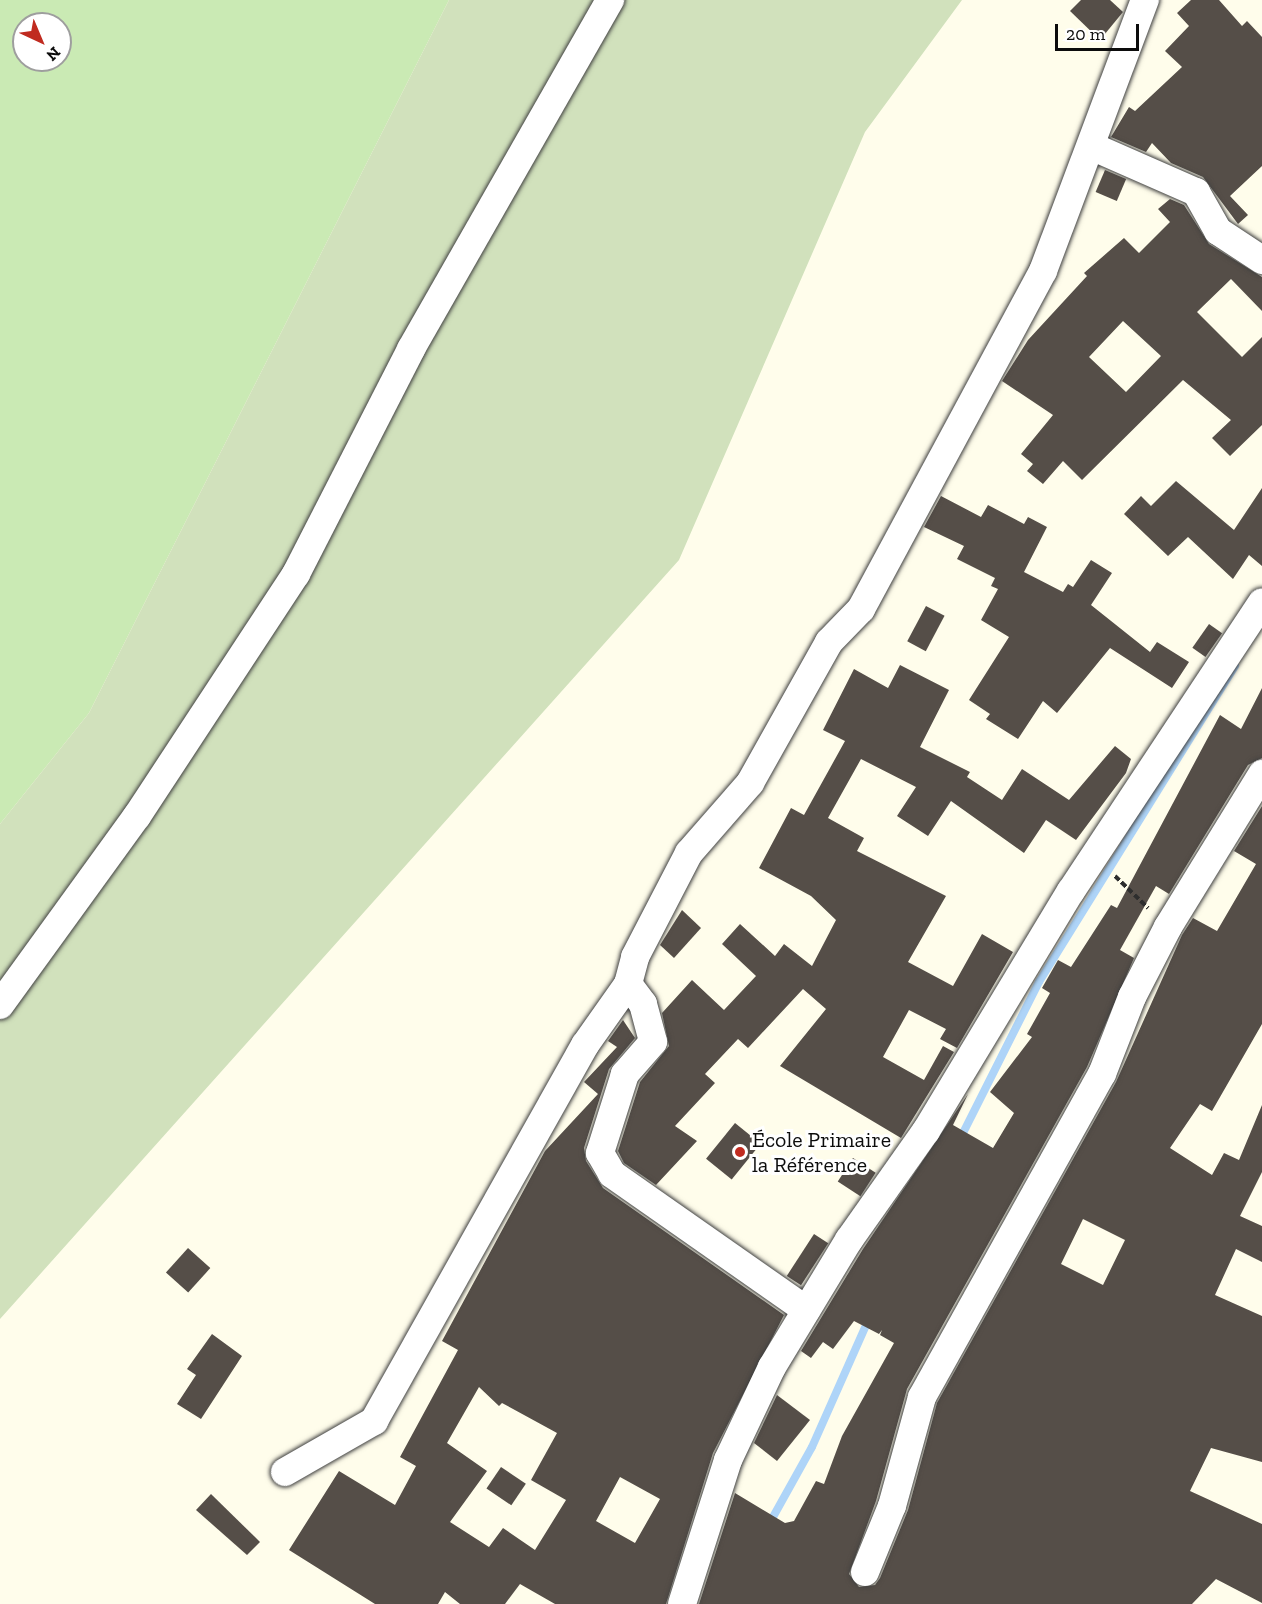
<!DOCTYPE html>
<meta charset="utf-8">
<style>
body{margin:0}
#map{position:relative;width:1262px;height:1604px;overflow:hidden;background:#fffdeb;font-family:"Zilla Slab",serif}
div>[style]{position:absolute}
[style*='--x']{left:calc(var(--x)*1px);top:calc(var(--y)*1px);width:calc(var(--w)*1px);rotate:calc(var(--a)*1deg)}
.green>*{inset:0;background:#caeab4}
.cemetery>*{inset:0;background:#d1e1bc}
.stream>*{height:8px;margin:-4px;padding:0 4px;transform-origin:4px;border-radius:4px;background:#aed4f8}
.building>*{inset:0;background:#554e48;transform-origin:0 0}
.path>*{height:4px;margin-top:-2px;transform-origin:0;background:repeating-linear-gradient(90deg,#2e2e2e 0 6px,transparent 0 9px)}
.roads{filter:drop-shadow(0 0 2px #3f3f3f) drop-shadow(0 0 2px #3f3f3f)}
.street>*{height:28px;margin:-14px;padding:0 14px;transform-origin:14px;border-radius:14px;background:#fff}
.dots>*{width:16px;height:16px;translate:-50% -50%;box-sizing:border-box;border:3px solid #fff;border-radius:50%}
span{translate:-50% -50%;white-space:nowrap;text-align:center;line-height:1.15;-webkit-text-stroke:6px #fff;paint-order:stroke}
.poi-label{font-size:22px;color:#0c0c0c}
.left{translate:0 -50%;text-align:left}
.north{position:absolute;left:12px;top:12px;width:60px;height:60px;box-sizing:border-box;background:#fff;border:2px solid #9e9e9e;border-radius:50%;rotate:136deg;font-size:16px;font-weight:700;line-height:24px;text-align:center;color:#0c0c0c}
.north::after{content:'';display:block;margin:auto;width:21px;height:27px;background:#c02b20;clip-path:polygon(50% 0,100% 100%,50% 72%,0 100%)}
.scale{position:absolute;left:1055px;top:24px;width:84px;height:27px;box-sizing:border-box;border:3px solid #0c0c0c;border-top:0;padding-left:8px;font-size:18px;line-height:21px;white-space:nowrap;color:#0c0c0c;-webkit-text-stroke:4px #fff;paint-order:stroke}
</style>
<div id="map">
<div class="green">
<div style="clip-path:polygon(evenodd,0 0,449px 0,89px 713px,0 824px,0 0,24px 24px,60px 24px,60px 60px,24px 60px,24px 24px)"></div>
</div>
<div class="cemetery">
<div style="clip-path:polygon(449px 0,962px 0,865px 132px,679px 560px,0 1319px,0 824px,89px 713px)"></div>
</div>
<div class="stream">
<div style="--x:960;--y:1139;--w:176;--a:-63.3"></div>
<div style="--x:1039;--y:982;--w:372;--a:-58.2"></div>
<div style="--x:768;--y:1526;--w:90;--a:-60.9"></div>
<div style="--x:812;--y:1447;--w:143;--a:-66.1"></div>
</div>
<div class="building">
<div style="clip-path:polygon(1081px 0,1110px 0,1123px 12px,1100px 40px,1070px 11px)"></div>
<div style="clip-path:polygon(1191px 0,1219px 0,1242px 26px,1247px 21px,1262px 37px,1262px 166px,1230px 196px,1248px 215px,1238px 224px,1203px 177px,1171px 163px,1152px 143px,1146px 152px,1111px 137px,1129px 107px,1135px 111px,1182px 67px,1165px 51px,1189px 26px,1177px 13px)"></div>
<div style="left:1105px;top:170px;width:23px;height:24px;rotate:23deg"></div>
<div style="clip-path:polygon(evenodd,1170px 199px,1184px 205px,1209px 244px,1262px 277px,1262px 311px,1231px 279px,1197px 312px,1242px 357px,1262px 337px,1262px 425px,1230px 456px,1212px 438px,1231px 420px,1183px 380px,1082px 480px,1063px 461px,1043px 484px,1027px 471px,1033px 464px,1021px 454px,1053px 415px,1002px 381px,1028px 340px,1087px 276px,1084px 273px,1124px 238px,1139px 253px,1170px 222px,1158px 209px,1170px 199px,1123px 321px,1161px 356px,1126px 392px,1089px 357px,1123px 321px)"></div>
<div style="clip-path:polygon(1176px 481px,1234px 530px,1262px 488px,1262px 566px,1249px 555px,1233px 579px,1188px 537px,1168px 556px,1124px 514px,1141px 496px,1151px 506px)"></div>
<div style="clip-path:polygon(941px 496px,981px 517px,988px 505px,1024px 524px,1028px 517px,1047px 527px,1024px 572px,1063px 592px,1068px 584px,1073px 587px,1091px 560px,1112px 573px,1091px 605px,1150px 652px,1157px 642px,1189px 662px,1172px 688px,1110px 648px,1057px 713px,1043px 701px,1018px 739px,986px 719px,990px 714px,969px 700px,1009px 637px,981px 620px,998px 589px,991px 586px,995px 578px,957px 559px,964px 546px,924px 527px)"></div>
<div style="left:926px;top:606px;width:21px;height:40px;rotate:28deg"></div>
<div style="left:1209px;top:624px;width:16px;height:29px;rotate:35deg"></div>
<div style="clip-path:polygon(900px 665px,949px 690px,920px 747px,970px 772px,967px 777px,1002px 800px,1022px 769px,1069px 800px,1115px 746px,1131px 759px,1126px 773px,1076px 840px,1046px 820px,1024px 853px,951px 801px,928px 836px,897px 816px,916px 787px,861px 759px,828px 818px,864px 838px,857px 851px,946px 896px,908px 962px,953px 986px,982px 934px,1013px 952px,957px 1048px,940px 1039px,946px 1029px,909px 1010px,883px 1057px,924px 1080px,943px 1046px,954px 1052px,901px 1138px,780px 1066px,826px 1009px,803px 989px,748px 1048px,738px 1039px,705px 1074px,715px 1083px,675px 1126px,697px 1141px,656px 1185px,624px 1163px,618px 1151px,640px 1082px,669px 1046px,662px 1013px,692px 980px,724px 1010px,756px 976px,722px 944px,740px 924px,775px 956px,784px 944px,812px 966px,836px 920px,811px 896px,759px 868px,791px 808px,804px 815px,845px 741px,823px 730px,854px 669px,888px 688px)"></div>
<div style="clip-path:polygon(evenodd,1262px 688px,1262px 758px,1248px 765px,1169px 894px,1156px 886px,1120px 950px,1134px 958px,1087px 1067px,907px 1389px,876px 1501px,849px 1574px,859px 1587px,875px 1585px,880px 1578px,908px 1510px,937px 1403px,1116px 1082px,1182px 935px,1193px 918px,1217px 931px,1256px 864px,1234px 851px,1262px 806px,1262px 1024px,1212px 1111px,1200px 1104px,1170px 1148px,1212px 1175px,1224px 1153px,1239px 1160px,1262px 1105px,1262px 1172px,1240px 1216px,1262px 1226px,1262px 1262px,1236px 1249px,1215px 1295px,1262px 1316px,1262px 1462px,1211px 1448px,1190px 1491px,1262px 1524px,1262px 1603px,1216px 1579px,1192px 1604px,699px 1604px,735px 1493px,785px 1523px,794px 1521px,816px 1481px,824px 1484px,842px 1436px,894px 1343px,880px 1335px,882px 1330px,879px 1334px,854px 1321px,833px 1349px,823px 1342px,811px 1358px,801px 1351px,863px 1249px,968px 1094px,953px 1125px,993px 1148px,1014px 1113px,990px 1092px,1032px 1037px,1027px 1034px,1050px 993px,1042px 988px,1058px 960px,1071px 967px,1111px 905px,1117px 908px,1220px 715px,1241px 729px,1262px 688px,1083px 1219px,1125px 1240px,1103px 1285px,1061px 1264px,1083px 1219px)"></div>
<div style="clip-path:polygon(682px 910px,701px 928px,674px 958px,660px 945px)"></div>
<div style="clip-path:polygon(evenodd,623px 1020px,635px 1038px,609px 1069px,584px 1148px,586px 1161px,603px 1188px,784px 1315px,713px 1453px,666px 1604px,555px 1604px,520px 1584px,505px 1604px,460px 1604px,445px 1592px,438px 1604px,375px 1604px,289px 1550px,339px 1471px,395px 1505px,416px 1466px,400px 1457px,458px 1350px,442px 1341px,545px 1151px,598px 1094px,584px 1082px,617px 1047px,608px 1041px,623px 1020px,479px 1387px,499px 1406px,502px 1403px,557px 1433px,531px 1480px,566px 1500px,535px 1550px,503px 1528px,489px 1547px,450px 1522px,487px 1471px,447px 1443px,479px 1387px,623px 1020px,620px 1477px,660px 1499px,635px 1543px,596px 1521px,620px 1477px)"></div>
<div style="left:735px;top:1123px;width:33px;height:46px;rotate:39deg"></div>
<div style="left:853px;top:1158px;width:27px;height:28px;rotate:33deg"></div>
<div style="left:814px;top:1234px;width:17px;height:50px;rotate:33deg"></div>
<div style="left:188px;top:1248px;width:30px;height:33px;rotate:42deg"></div>
<div style="clip-path:polygon(212px 1334px,242px 1356px,201px 1419px,177px 1404px,196px 1375px,187px 1369px)"></div>
<div style="clip-path:polygon(777px 1395px,810px 1420px,777px 1461px,754px 1443px)"></div>
<div style="left:501px;top:1467px;width:30px;height:26px;rotate:34deg"></div>
<div style="clip-path:polygon(211px 1494px,260px 1542px,247px 1555px,196px 1510px)"></div>
</div>
<div class="path">
<div style="--x:1115;--y:876;--w:46;--a:44.1"></div>
</div>
<div class="roads">
<div class="street">
<div style="--x:1091;--y:146;--w:115;--a:23.7"></div>
<div style="--x:1196;--y:192;--w:45;--a:60.6"></div>
<div style="--x:1218;--y:231;--w:53;--a:33.4"></div>
<div style="--x:628;--y:984;--w:25;--a:53"></div>
<div style="--x:643;--y:1004;--w:39;--a:75"></div>
<div style="--x:653;--y:1042;--w:43;--a:131.2"></div>
<div style="--x:625;--y:1074;--w:83;--a:107.6"></div>
<div style="--x:600;--y:1153;--w:24;--a:60"></div>
<div style="--x:612;--y:1174;--w:237;--a:35"></div>
<div style="--x:0;--y:1005;--w:233;--a:-54.1"></div>
<div style="--x:137;--y:816;--w:290;--a:-56.7"></div>
<div style="--x:296;--y:574;--w:253;--a:-62.9"></div>
<div style="--x:411;--y:349;--w:402;--a:-60.3"></div>
<div style="--x:285;--y:1472;--w:103;--a:-29.8"></div>
<div style="--x:374;--y:1421;--w:431;--a:-60.7"></div>
<div style="--x:585;--y:1045;--w:75;--a:-54.8"></div>
<div style="--x:628;--y:984;--w:28;--a:-75"></div>
<div style="--x:635;--y:957;--w:117;--a:-62.6"></div>
<div style="--x:689;--y:853;--w:93;--a:-48.9"></div>
<div style="--x:750;--y:783;--w:162;--a:-60.7"></div>
<div style="--x:829;--y:642;--w:46;--a:-45.9"></div>
<div style="--x:861;--y:609;--w:384;--a:-61.7"></div>
<div style="--x:1043;--y:271;--w:290;--a:-69.4"></div>
<div style="--x:865;--y:1572;--w:71;--a:-67.8"></div>
<div style="--x:892;--y:1506;--w:113;--a:-74.6"></div>
<div style="--x:922;--y:1397;--w:370;--a:-60.9"></div>
<div style="--x:1102;--y:1074;--w:83;--a:-68.7"></div>
<div style="--x:1132;--y:997;--w:79;--a:-62.8"></div>
<div style="--x:1168;--y:927;--w:180;--a:-58.4"></div>
<div style="--x:682;--y:1604;--w:151;--a:-72.3"></div>
<div style="--x:728;--y:1460;--w:103;--a:-64.7"></div>
<div style="--x:772;--y:1367;--w:149;--a:-58.8"></div>
<div style="--x:849;--y:1240;--w:133;--a:-54.8"></div>
<div style="--x:926;--y:1131;--w:280;--a:-58.9"></div>
<div style="--x:1071;--y:891;--w:346;--a:-56.5"></div>
</div>
</div>
<div class="dots">
<div style="left:740px;top:1152px;background:#c02b20"></div>
</div>
<div class="poi-label">
<span class="left" style="left:752px;top:1152px">École Primaire<br>la Référence</span>
</div>
<div class="north">N</div>
<div class="scale">20 m</div>
</div>
